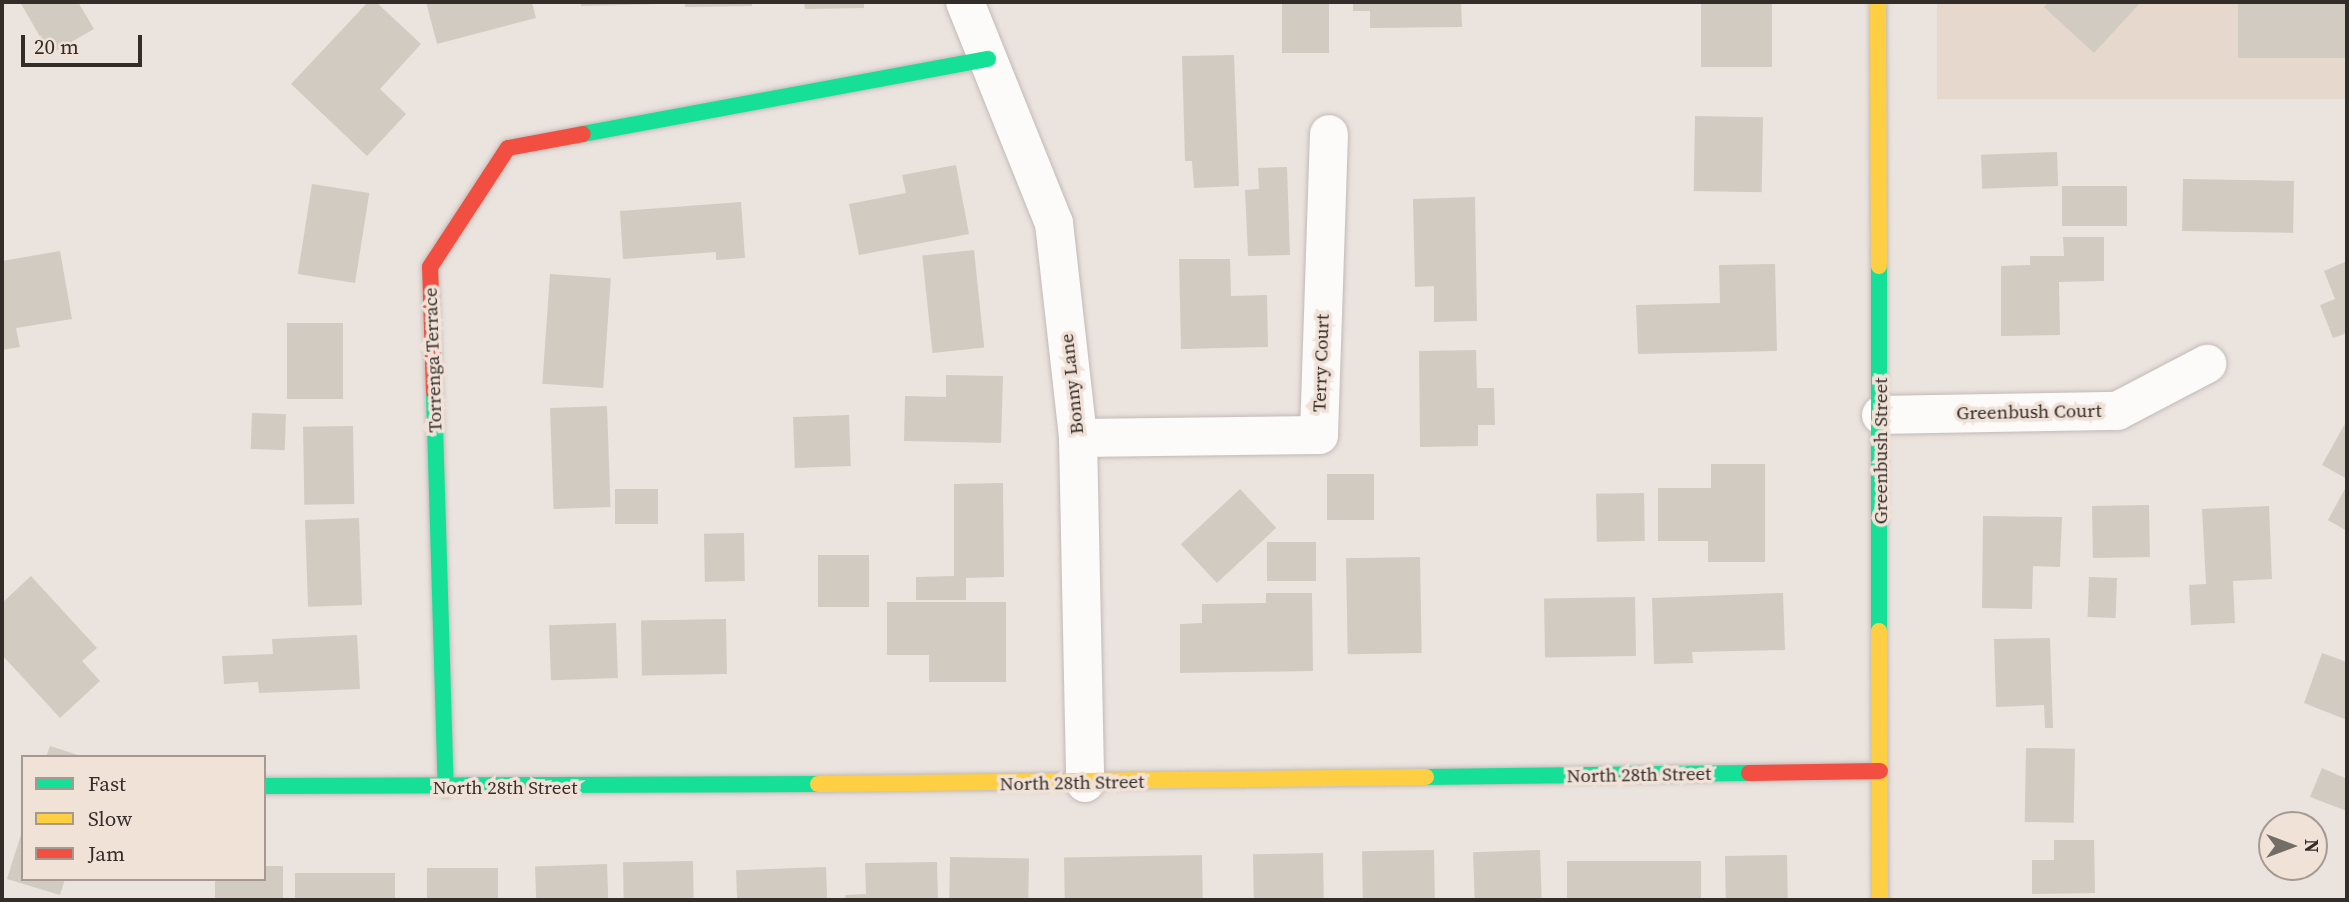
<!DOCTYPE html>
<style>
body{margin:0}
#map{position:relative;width:2349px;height:902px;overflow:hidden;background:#ebe3de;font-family:"Source Serif 4",serif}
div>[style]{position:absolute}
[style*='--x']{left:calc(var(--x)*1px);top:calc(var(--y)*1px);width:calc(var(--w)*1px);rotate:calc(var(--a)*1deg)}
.built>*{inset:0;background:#e6d8cd;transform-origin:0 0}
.building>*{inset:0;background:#d2cbc2;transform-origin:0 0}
.roads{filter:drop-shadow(0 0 2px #c1bab6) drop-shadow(0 0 2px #c1bab6)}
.street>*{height:38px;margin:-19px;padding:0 19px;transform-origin:19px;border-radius:19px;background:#fcfbfa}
.fast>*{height:16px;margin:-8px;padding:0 8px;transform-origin:8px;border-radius:8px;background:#16e098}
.slow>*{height:16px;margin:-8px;padding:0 8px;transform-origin:8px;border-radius:8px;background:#ffcf43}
.jam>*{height:16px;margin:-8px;padding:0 8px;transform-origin:8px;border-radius:8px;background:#f24e42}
span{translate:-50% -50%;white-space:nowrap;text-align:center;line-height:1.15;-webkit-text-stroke:7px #f1e2d8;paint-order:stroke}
.street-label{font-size:19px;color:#332d29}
.frame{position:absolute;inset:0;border:4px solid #332d29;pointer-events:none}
.legend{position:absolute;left:21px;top:755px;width:245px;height:126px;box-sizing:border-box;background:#f1e2d8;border:2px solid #a59a92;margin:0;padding:9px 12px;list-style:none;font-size:21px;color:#332d29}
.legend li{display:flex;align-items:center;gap:14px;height:35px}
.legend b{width:35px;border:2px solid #a59a92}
.north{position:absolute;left:2258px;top:811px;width:70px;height:70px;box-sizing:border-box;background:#f1e2d8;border:2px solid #a59a92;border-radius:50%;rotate:90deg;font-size:19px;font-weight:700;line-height:28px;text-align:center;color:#332d29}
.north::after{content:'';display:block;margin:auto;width:24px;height:32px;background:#736d68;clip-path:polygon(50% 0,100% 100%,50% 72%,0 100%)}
.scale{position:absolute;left:21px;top:35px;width:121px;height:32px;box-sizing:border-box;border:4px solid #332d29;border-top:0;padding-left:9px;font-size:21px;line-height:24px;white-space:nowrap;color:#332d29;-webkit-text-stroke:5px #f1e2d8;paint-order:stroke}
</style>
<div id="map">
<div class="built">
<div style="left:1937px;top:2px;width:410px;height:97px"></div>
</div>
<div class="building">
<div style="clip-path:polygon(20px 2px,78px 2px,94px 29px,50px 54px)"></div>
<div style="clip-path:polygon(368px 2px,376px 2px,421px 44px,380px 89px,406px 114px,367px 156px,291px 84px)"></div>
<div style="clip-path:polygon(426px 2px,532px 2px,536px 18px,437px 44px)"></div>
<div style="clip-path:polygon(581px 2px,661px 2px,661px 4px,581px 6px)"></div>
<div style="clip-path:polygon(685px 2px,752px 2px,752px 6px,685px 7px)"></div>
<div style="clip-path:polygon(804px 2px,864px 2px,864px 8px,805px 9px)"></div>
<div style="left:1282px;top:2px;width:47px;height:51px"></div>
<div style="clip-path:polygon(1353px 2px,1461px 2px,1462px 27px,1370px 28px,1370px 11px,1353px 11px)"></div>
<div style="left:1701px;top:2px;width:71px;height:65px"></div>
<div style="clip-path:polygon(2049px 2px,2141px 2px,2094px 53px,2044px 7px)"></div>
<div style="left:2238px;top:2px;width:109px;height:56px"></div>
<div style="clip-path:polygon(1234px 55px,1239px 186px,1194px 188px,1192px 161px,1185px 161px,1182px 56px)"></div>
<div style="left:1695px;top:116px;width:68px;height:75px;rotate:1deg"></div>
<div style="left:2057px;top:152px;width:34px;height:76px;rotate:88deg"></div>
<div style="clip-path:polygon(956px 165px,969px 234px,859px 255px,849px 204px,906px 193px,902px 175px)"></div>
<div style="clip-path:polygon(1287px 167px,1290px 255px,1248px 256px,1245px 190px,1259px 189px,1258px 168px)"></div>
<div style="left:2183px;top:179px;width:111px;height:52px;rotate:1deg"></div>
<div style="left:312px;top:184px;width:58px;height:91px;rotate:9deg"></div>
<div style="left:2062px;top:186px;width:65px;height:40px"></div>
<div style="clip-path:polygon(1475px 197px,1477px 321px,1434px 322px,1434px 286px,1415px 287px,1413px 199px)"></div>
<div style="clip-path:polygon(741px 202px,745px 258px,716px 260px,716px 252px,623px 259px,620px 211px)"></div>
<div style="clip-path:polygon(2063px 237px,2104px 237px,2104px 281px,2059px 282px,2060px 335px,2001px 336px,2001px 266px,2030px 265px,2030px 256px,2064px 256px)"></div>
<div style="left:974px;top:250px;width:98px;height:52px;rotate:84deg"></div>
<div style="clip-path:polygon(60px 251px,72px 319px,16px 328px,20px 347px,2px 350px,2px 261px)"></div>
<div style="clip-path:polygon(1179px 259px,1230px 259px,1231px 296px,1267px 295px,1268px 347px,1181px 349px)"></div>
<div style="clip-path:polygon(2347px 261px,2347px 333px,2333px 338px,2320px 305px,2335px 299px,2324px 271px)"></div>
<div style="clip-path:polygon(1775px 264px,1777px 351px,1638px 354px,1636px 305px,1720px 303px,1719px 265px)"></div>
<div style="left:550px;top:274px;width:61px;height:110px;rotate:4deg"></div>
<div style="left:287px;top:323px;width:56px;height:76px"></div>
<div style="clip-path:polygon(1476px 350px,1477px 388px,1494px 388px,1495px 425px,1478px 425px,1478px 446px,1420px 447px,1419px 351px)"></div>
<div style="clip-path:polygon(946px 375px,1003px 376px,1001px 443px,904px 441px,905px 396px,946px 397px)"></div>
<div style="left:607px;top:406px;width:101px;height:57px;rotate:88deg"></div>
<div style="left:252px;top:413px;width:34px;height:36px;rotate:2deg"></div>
<div style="left:849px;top:415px;width:51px;height:56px;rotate:88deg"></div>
<div style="clip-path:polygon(2347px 420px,2347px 479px,2322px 465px)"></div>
<div style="left:353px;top:426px;width:78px;height:50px;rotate:89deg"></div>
<div style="clip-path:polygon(1711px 464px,1765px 464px,1765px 562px,1708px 562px,1708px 541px,1658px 541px,1658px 488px,1711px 488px)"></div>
<div style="left:1374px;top:474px;width:46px;height:47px;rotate:90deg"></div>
<div style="clip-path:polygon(1003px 483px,1004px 577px,966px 578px,966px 600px,916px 600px,916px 577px,954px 576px,954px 484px)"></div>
<div style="clip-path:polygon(2347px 485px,2347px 531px,2328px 520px)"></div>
<div style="left:615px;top:489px;width:43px;height:35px"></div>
<div style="left:1240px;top:489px;width:53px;height:81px;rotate:47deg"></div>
<div style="left:1644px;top:493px;width:48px;height:48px;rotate:89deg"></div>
<div style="left:2149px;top:505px;width:52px;height:57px;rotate:89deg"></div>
<div style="clip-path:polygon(2269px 506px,2272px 579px,2233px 581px,2235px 623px,2191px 625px,2189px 585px,2206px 584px,2202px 509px)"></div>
<div style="clip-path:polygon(1983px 516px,2062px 517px,2060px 567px,2033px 566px,2032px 609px,1982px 608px)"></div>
<div style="left:359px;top:518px;width:87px;height:54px;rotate:88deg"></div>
<div style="left:744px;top:533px;width:48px;height:40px;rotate:89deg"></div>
<div style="left:1267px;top:542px;width:49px;height:39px"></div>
<div style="left:869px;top:555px;width:52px;height:51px;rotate:90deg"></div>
<div style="left:1420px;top:557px;width:96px;height:74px;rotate:89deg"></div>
<div style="clip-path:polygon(31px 576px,97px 648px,82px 661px,100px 681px,60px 718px,2px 655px,2px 603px)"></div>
<div style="left:2089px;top:577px;width:28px;height:40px;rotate:2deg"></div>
<div style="clip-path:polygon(1266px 593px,1312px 593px,1313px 671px,1180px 673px,1180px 624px,1202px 623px,1202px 604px,1266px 603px)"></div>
<div style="clip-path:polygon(1783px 593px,1785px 650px,1692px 652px,1693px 663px,1654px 664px,1652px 598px)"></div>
<div style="left:1635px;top:597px;width:59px;height:91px;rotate:89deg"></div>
<div style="clip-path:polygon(887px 602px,1006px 602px,1006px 682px,929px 682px,929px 655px,887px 655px)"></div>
<div style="left:726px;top:619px;width:55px;height:85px;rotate:89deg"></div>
<div style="left:616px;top:623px;width:55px;height:67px;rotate:88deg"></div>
<div style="clip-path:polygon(357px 635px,360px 689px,259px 693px,258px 682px,224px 684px,222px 656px,273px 654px,272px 639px)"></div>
<div style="clip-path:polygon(2050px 638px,2053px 728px,2045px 728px,2044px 705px,1996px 707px,1994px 639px)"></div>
<div style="clip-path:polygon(2322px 653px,2347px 662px,2347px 720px,2304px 703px)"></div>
<div style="clip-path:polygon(50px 746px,81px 756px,80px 757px,46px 757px)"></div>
<div style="left:2026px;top:748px;width:49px;height:74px;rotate:1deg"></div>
<div style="clip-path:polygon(2322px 768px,2347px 779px,2347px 811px,2310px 797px)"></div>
<div style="clip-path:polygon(22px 831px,23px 879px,65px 879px,60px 895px,7px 879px)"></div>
<div style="clip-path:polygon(2054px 840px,2094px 840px,2095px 893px,2032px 894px,2032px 860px,2054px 860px)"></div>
<div style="left:1434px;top:850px;width:50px;height:72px;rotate:89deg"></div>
<div style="left:1540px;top:850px;width:50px;height:67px;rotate:88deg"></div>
<div style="left:1323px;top:853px;width:47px;height:70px;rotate:89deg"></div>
<div style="left:1202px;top:855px;width:45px;height:138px;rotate:89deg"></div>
<div style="left:1787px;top:855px;width:45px;height:62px;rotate:89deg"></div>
<div style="left:950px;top:857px;width:79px;height:42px;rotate:1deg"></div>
<div style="left:693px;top:861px;width:39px;height:70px;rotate:89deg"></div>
<div style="left:1701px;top:861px;width:39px;height:134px;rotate:90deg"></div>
<div style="clip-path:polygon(937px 862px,938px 900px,846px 900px,845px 895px,866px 894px,865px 863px)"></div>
<div style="left:607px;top:864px;width:36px;height:72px;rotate:88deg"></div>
<div style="clip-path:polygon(264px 866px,283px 866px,283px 900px,215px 900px,215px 879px,264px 879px)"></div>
<div style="left:826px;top:867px;width:33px;height:90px;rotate:88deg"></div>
<div style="left:498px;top:868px;width:32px;height:71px;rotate:90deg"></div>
<div style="left:395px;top:873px;width:27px;height:100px;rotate:90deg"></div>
</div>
<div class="roads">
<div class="street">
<div style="--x:965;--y:2;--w:238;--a:68.1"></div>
<div style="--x:1054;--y:223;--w:216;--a:83.6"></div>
<div style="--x:1078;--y:438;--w:345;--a:88.8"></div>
<div style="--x:1881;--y:415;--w:236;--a:-1"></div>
<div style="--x:2117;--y:411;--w:102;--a:-27.6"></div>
<div style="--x:1078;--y:438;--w:241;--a:-0.7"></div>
<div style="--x:1319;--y:435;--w:301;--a:-88.1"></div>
</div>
<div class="fast">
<div style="--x:583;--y:134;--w:412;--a:-10.5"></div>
<div style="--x:1879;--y:266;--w:365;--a:90"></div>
<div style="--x:434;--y:392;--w:397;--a:88.3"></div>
<div style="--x:1426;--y:777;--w:323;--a:-0.7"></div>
<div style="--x:264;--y:786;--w:554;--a:-0.21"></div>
</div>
<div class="slow">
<div style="--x:1878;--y:2;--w:264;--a:89.8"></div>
<div style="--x:1879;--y:631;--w:269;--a:89.8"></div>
<div style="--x:818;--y:784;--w:608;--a:-0.66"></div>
</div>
<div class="jam">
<div style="--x:434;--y:392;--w:125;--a:-91.8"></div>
<div style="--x:430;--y:267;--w:142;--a:-56.8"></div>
<div style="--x:508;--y:148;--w:76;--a:-10.6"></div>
<div style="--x:1749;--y:773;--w:131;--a:-0.9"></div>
</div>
</div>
<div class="street-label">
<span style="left:433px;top:360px;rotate:-92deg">Torrenga Terrace</span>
<span style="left:1321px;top:363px;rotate:-88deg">Terry Court</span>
<span style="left:1072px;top:384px;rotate:-96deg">Bonny Lane</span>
<span style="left:2029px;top:412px;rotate:-1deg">Greenbush Court</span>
<span style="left:1881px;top:451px;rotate:-90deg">Greenbush Street</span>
<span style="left:1639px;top:775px;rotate:-1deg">North 28th Street</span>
<span style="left:1072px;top:783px;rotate:-1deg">North 28th Street</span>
<span style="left:505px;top:788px">North 28th Street</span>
</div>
<div class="frame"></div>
<ul class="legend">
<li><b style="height:9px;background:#16e098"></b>Fast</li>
<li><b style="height:9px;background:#ffcf43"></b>Slow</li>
<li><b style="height:9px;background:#f24e42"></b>Jam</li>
</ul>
<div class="north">N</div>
<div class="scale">20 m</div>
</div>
